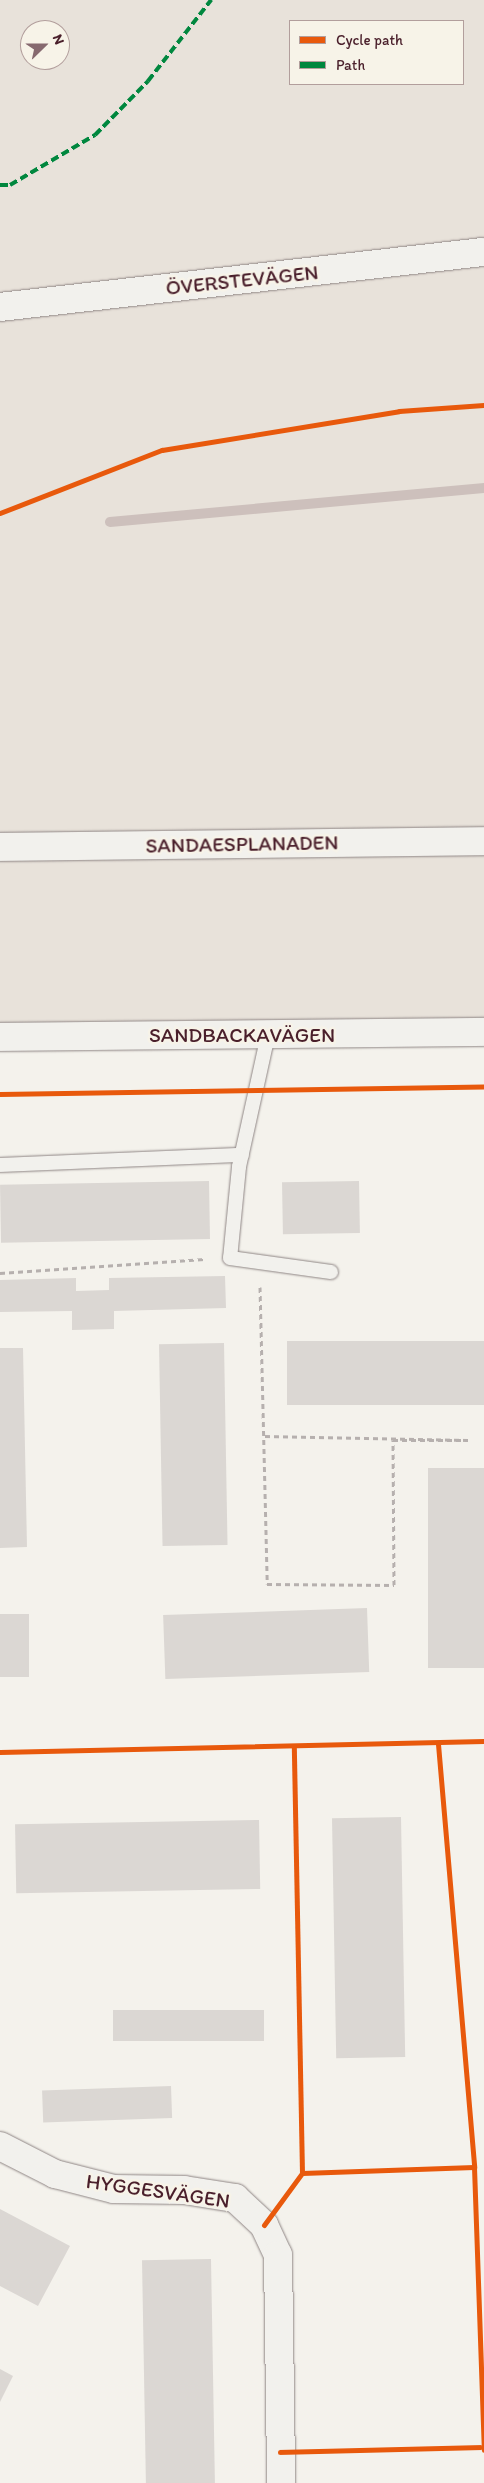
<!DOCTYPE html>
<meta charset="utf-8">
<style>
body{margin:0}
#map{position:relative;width:484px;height:2483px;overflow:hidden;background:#f4f2ec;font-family:Itim,sans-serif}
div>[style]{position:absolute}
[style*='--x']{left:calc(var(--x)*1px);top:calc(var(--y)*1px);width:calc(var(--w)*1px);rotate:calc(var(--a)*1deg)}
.green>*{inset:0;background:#e8e2da}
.stream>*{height:10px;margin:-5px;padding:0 5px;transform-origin:5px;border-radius:5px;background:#cdc0bc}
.building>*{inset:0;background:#dbd7d3;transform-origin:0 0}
.path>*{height:3px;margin-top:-1.5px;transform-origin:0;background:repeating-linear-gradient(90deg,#b6b0ae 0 5px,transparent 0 9px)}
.roads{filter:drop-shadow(0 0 1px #8f8685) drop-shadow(0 0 1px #8f8685)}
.service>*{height:14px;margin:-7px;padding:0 7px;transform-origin:7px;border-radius:7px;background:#f2f1ed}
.minor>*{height:28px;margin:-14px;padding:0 14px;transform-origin:14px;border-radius:14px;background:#f2f1ed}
.secondary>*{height:28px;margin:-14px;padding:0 14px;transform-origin:14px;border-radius:14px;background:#f2f1ed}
.quiet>*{height:4px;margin-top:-2px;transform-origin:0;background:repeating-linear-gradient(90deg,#00873e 0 8px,transparent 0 12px)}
.cycleway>*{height:5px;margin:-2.5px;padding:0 2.5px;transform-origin:2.5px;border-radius:2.5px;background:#e8590c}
span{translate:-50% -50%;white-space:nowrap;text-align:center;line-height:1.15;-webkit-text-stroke:5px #f7f3e8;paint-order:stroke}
.street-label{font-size:21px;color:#4a1f2b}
.legend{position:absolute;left:289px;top:20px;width:175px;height:65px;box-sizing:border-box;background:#f7f3e8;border:1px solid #b29e9c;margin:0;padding:6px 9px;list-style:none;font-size:15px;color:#4a1f2b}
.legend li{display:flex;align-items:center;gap:10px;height:25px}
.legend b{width:25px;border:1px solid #b29e9c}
.north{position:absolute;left:20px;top:20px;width:50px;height:50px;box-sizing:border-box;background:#f7f3e8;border:1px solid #b29e9c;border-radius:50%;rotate:68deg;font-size:14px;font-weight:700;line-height:20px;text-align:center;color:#4a1f2b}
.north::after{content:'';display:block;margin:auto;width:18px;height:22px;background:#86696f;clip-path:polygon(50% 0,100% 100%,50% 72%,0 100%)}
</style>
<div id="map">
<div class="green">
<div style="clip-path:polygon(evenodd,0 0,484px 0,484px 1032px,0 1037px,0 0,290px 21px,463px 21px,463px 84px,290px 84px,290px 21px,0 0,30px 30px,60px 30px,60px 60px,30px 60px,30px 30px)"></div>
</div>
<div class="stream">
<div style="--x:110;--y:522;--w:376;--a:-5.2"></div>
</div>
<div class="building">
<div style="left:209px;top:1181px;width:58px;height:209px;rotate:89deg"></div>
<div style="left:359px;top:1181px;width:52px;height:77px;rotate:89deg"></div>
<div style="clip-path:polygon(225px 1276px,226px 1308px,114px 1311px,114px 1329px,72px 1330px,72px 1311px,0 1312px,0 1280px,76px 1278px,76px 1291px,109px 1290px,109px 1278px)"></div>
<div style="left:484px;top:1341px;width:64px;height:197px;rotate:90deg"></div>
<div style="left:224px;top:1343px;width:202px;height:65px;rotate:89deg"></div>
<div style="clip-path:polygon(0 1348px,23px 1348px,27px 1547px,0 1548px)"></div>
<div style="left:484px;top:1468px;width:200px;height:56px;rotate:90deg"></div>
<div style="left:367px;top:1608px;width:64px;height:204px;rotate:88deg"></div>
<div style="left:0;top:1614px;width:29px;height:63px"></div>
<div style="left:401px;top:1817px;width:240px;height:69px;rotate:89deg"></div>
<div style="left:259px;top:1820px;width:69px;height:244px;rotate:89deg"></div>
<div style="left:264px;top:2010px;width:31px;height:151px;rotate:90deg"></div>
<div style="left:171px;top:2086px;width:32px;height:129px;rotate:88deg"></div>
<div style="clip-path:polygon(0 2209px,70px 2246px,38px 2306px,0 2286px)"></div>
<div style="left:211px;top:2259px;width:224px;height:69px;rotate:89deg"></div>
<div style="clip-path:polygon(0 2369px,13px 2376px,0 2402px)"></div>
</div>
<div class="path">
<div style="--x:0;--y:1273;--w:205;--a:-3.9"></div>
<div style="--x:260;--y:1287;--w:297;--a:88.6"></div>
<div style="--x:267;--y:1584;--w:127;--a:0.5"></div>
<div style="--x:394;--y:1585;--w:145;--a:-90.4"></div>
<div style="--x:393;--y:1440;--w:75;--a:0"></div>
<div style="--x:468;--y:1440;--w:204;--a:-178.9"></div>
</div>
<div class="roads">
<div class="service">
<div style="--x:268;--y:1035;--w:135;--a:102.4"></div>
<div style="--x:239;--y:1167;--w:91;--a:95.6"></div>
<div style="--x:230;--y:1258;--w:102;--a:7.9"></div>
<div style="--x:0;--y:1165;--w:242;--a:-2.4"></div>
</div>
<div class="minor">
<div style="--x:0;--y:307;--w:487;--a:-6.5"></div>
<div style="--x:0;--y:1037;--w:484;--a:-0.6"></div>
<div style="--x:0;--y:2146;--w:62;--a:27"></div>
<div style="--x:55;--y:2174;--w:61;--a:14.3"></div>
<div style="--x:114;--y:2189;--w:70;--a:0.8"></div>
<div style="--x:184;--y:2190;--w:52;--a:8.9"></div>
<div style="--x:235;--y:2198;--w:40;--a:43"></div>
<div style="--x:264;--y:2225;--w:33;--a:65"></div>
<div style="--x:278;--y:2255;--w:228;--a:89.2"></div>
</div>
<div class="secondary">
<div style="--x:0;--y:847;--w:484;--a:-0.7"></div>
</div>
</div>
<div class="quiet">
<div style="--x:0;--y:185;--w:10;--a:0"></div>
<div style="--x:10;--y:185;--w:99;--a:-30.5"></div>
<div style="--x:95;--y:135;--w:76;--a:-45.5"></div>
<div style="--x:148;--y:81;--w:103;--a:-52.1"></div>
</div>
<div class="cycleway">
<div style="--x:0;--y:513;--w:174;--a:-21.3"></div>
<div style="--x:162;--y:450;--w:240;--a:-9.3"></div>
<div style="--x:399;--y:411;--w:85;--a:-4"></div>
<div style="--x:0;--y:1094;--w:484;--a:-0.9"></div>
<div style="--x:438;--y:1744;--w:425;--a:85.1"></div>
<div style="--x:474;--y:2167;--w:283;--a:88"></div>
<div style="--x:0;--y:1752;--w:484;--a:-1.3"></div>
<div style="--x:302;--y:2173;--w:172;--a:-2"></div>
<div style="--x:264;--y:2225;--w:64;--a:-53.8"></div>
<div style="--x:302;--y:2173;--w:427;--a:-91.1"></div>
<div style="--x:280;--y:2452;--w:200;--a:-1.4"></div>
</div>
<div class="street-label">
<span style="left:242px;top:280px;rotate:-6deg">ÖVERSTEVÄGEN</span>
<span style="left:242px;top:844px;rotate:-1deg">SANDAESPLANADEN</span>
<span style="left:242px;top:1035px">SANDBACKAVÄGEN</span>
<span style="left:158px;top:2191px;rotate:8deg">HYGGESVÄGEN</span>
</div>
<ul class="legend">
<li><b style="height:6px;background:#e8590c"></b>Cycle path</li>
<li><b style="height:6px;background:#00873e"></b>Path</li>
</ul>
<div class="north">N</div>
</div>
